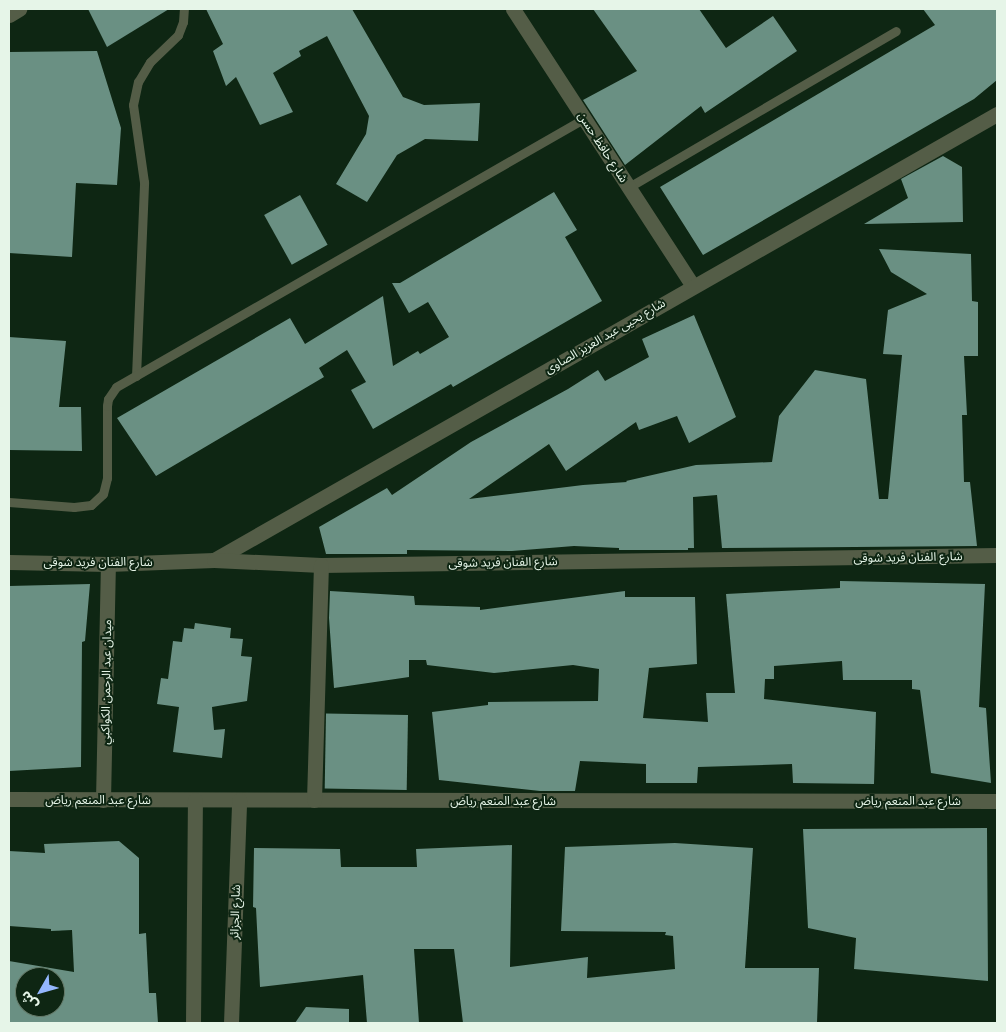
<!DOCTYPE html>
<meta charset="utf-8">
<style>
body{margin:0}
#map{position:relative;width:1006px;height:1032px;overflow:hidden;background:#0e2613;font-family:"Playfair Display","Noto Sans Arabic",serif}
div>[style]{position:absolute}
[style*='--x']{left:calc(var(--x)*1px);top:calc(var(--y)*1px);width:calc(var(--w)*1px);rotate:calc(var(--a)*1deg)}
.building>*{inset:0;background:#6a9083;transform-origin:0 0}
.lane>*{height:9px;margin:-4.5px;padding:0 4.5px;transform-origin:4.5px;border-radius:4.5px;background:#545d47}
.street>*{height:15px;margin:-7.5px;padding:0 7.5px;transform-origin:7.5px;border-radius:7.5px;background:#545d47}
span{translate:-50% -50%;white-space:nowrap;text-align:center;line-height:1.15;-webkit-text-stroke:4px #0e2613;paint-order:stroke}
.street-label{font-size:12px;color:#e6f5e8}
.frame{position:absolute;inset:0;border:10px solid #e6f5e8;pointer-events:none}
.north{position:absolute;left:15px;top:967px;width:50px;height:50px;box-sizing:border-box;background:#0e2613;border:1px solid #647968;border-radius:50%;rotate:232deg;font-size:14px;font-weight:700;line-height:20px;text-align:center;color:#e6f5e8}
.north::after{content:'';display:block;margin:auto;width:18px;height:22px;background:#94b7fd;clip-path:polygon(50% 0,100% 100%,50% 72%,0 100%)}
</style>
<div id="map">
<div class="building">
<div style="clip-path:polygon(88px 9px,169px 9px,107px 47px)"></div>
<div style="clip-path:polygon(206px 9px,352px 9px,403px 97px,424px 105px,480px 103px,478px 141px,425px 139px,397px 155px,367px 202px,336px 184px,366px 134px,369px 116px,327px 36px,299px 51px,301px 56px,273px 73px,293px 112px,260px 125px,236px 77px,226px 86px,213px 51px,223px 44px)"></div>
<div style="clip-path:polygon(593px 9px,699px 9px,726px 48px,773px 16px,797px 51px,705px 113px,701px 106px,625px 165px,583px 100px,637px 71px)"></div>
<div style="clip-path:polygon(923px 9px,997px 9px,997px 80px,974px 99px,703px 255px,660px 187px,935px 25px)"></div>
<div style="clip-path:polygon(97px 51px,121px 128px,117px 185px,76px 183px,72px 257px,9px 253px,9px 52px)"></div>
<div style="clip-path:polygon(943px 156px,962px 167px,963px 222px,864px 224px,908px 198px,901px 179px)"></div>
<div style="clip-path:polygon(554px 192px,577px 230px,565px 237px,602px 301px,453px 387px,451px 384px,373px 429px,351px 390px,366px 382px,347px 350px,319px 368px,324px 377px,156px 476px,117px 418px,290px 318px,305px 344px,383px 296px,393px 366px,418px 351px,420px 354px,449px 337px,428px 302px,409px 313px,392px 283px,400px 283px)"></div>
<div style="left:300px;top:195px;width:57px;height:41px;rotate:61deg"></div>
<div style="clip-path:polygon(879px 249px,971px 254px,972px 301px,978px 302px,978px 356px,964px 356px,967px 415px,962px 415px,964px 482px,970px 482px,977px 546px,722px 548px,717px 495px,693px 497px,694px 548px,688px 548px,688px 550px,619px 550px,619px 548px,574px 546px,512px 551px,407px 550px,407px 554px,326px 554px,319px 527px,387px 488px,392px 495px,471px 442px,568px 389px,598px 370px,605px 381px,649px 357px,642px 339px,694px 315px,736px 417px,689px 443px,677px 416px,639px 430px,636px 422px,566px 471px,549px 444px,469px 499px,583px 485px,627px 482px,626px 481px,696px 465px,772px 462px,779px 416px,815px 370px,866px 379px,879px 499px,888px 499px,902px 355px,883px 354px,888px 310px,927px 294px,891px 272px)"></div>
<div style="clip-path:polygon(9px 337px,66px 341px,59px 407px,81px 407px,82px 451px,9px 450px)"></div>
<div style="clip-path:polygon(840px 581px,985px 584px,979px 707px,986px 708px,991px 783px,931px 773px,920px 690px,912px 689px,912px 680px,843px 680px,842px 661px,774px 666px,774px 679px,765px 679px,764px 699px,876px 712px,874px 784px,793px 783px,792px 764px,698px 767px,697px 783px,646px 783px,646px 764px,580px 761px,575px 791px,540px 791px,439px 780px,432px 712px,488px 705px,488px 702px,598px 701px,599px 669px,573px 665px,494px 673px,427px 665px,426px 660px,409px 660px,409px 677px,334px 688px,329px 618px,330px 591px,414px 596px,415px 605px,480px 607px,480px 610px,625px 591px,625px 597px,695px 597px,697px 664px,649px 668px,643px 718px,708px 722px,706px 693px,735px 693px,726px 594px,840px 588px)"></div>
<div style="clip-path:polygon(90px 584px,85px 641px,82px 642px,81px 767px,9px 771px,9px 586px)"></div>
<div style="clip-path:polygon(195px 623px,231px 628px,230px 638px,243px 639px,241px 656px,252px 657px,247px 701px,212px 707px,214px 730px,225px 729px,222px 758px,173px 752px,179px 707px,157px 704px,161px 678px,168px 679px,173px 641px,182px 642px,184px 628px,194px 629px)"></div>
<div style="left:408px;top:715px;width:75px;height:82px;rotate:91deg"></div>
<div style="clip-path:polygon(987px 828px,988px 981px,854px 969px,856px 938px,808px 928px,803px 829px)"></div>
<div style="clip-path:polygon(evenodd,119px 841px,139px 858px,139px 934px,146px 933px,149px 993px,156px 993px,158px 1023px,9px 1023px,9px 961px,74px 972px,72px 930px,51px 931px,51px 929px,9px 926px,9px 851px,45px 853px,44px 844px,119px 841px,25px 977px,55px 977px,55px 1007px,25px 1007px,25px 977px)"></div>
<div style="clip-path:polygon(675px 843px,753px 848px,745px 968px,819px 968px,817px 1023px,463px 1023px,454px 949px,414px 949px,419px 1023px,367px 1023px,363px 975px,260px 987px,256px 908px,253px 907px,254px 848px,340px 849px,341px 867px,417px 867px,416px 849px,512px 845px,510px 967px,588px 957px,587px 978px,675px 969px,673px 936px,665px 935px,666px 932px,561px 931px,565px 847px)"></div>
<div style="clip-path:polygon(306px 1007px,349px 1009px,349px 1023px,295px 1023px)"></div>
</div>
<div class="lane">
<div style="--x:629;--y:187;--w:309;--a:-30.3"></div>
<div style="--x:136;--y:376;--w:194;--a:-87.6"></div>
<div style="--x:144;--y:182;--w:78;--a:-98.1"></div>
<div style="--x:133;--y:105;--w:24;--a:-78"></div>
<div style="--x:138;--y:82;--w:23;--a:-59"></div>
<div style="--x:150;--y:62;--w:39;--a:-44"></div>
<div style="--x:178;--y:35;--w:14;--a:-69"></div>
<div style="--x:183;--y:22;--w:13;--a:-86"></div>
<div style="--x:9;--y:502;--w:65;--a:4.4"></div>
<div style="--x:74;--y:507;--w:17;--a:-7"></div>
<div style="--x:91;--y:505;--w:16;--a:-43"></div>
<div style="--x:103;--y:494;--w:16;--a:-76"></div>
<div style="--x:107;--y:478;--w:72;--a:-90"></div>
<div style="--x:107;--y:406;--w:7;--a:-82"></div>
<div style="--x:108;--y:399;--w:14;--a:-56"></div>
<div style="--x:116;--y:387;--w:541;--a:-29.84"></div>
</div>
<div class="street">
<div style="--x:513;--y:9;--w:330;--a:57"></div>
<div style="--x:9;--y:15;--w:12;--a:-31"></div>
<div style="--x:214;--y:560;--w:901;--a:-29.67"></div>
<div style="--x:9;--y:562;--w:99;--a:1.2"></div>
<div style="--x:108;--y:564;--w:106;--a:-2.2"></div>
<div style="--x:214;--y:560;--w:107;--a:2.7"></div>
<div style="--x:321;--y:565;--w:676;--a:-0.85"></div>
<div style="--x:9;--y:799;--w:988;--a:0.12"></div>
<div style="--x:103;--y:800;--w:236;--a:-88.8"></div>
<div style="--x:314;--y:800;--w:235;--a:-88.3"></div>
<div style="--x:193;--y:1023;--w:223;--a:-89.5"></div>
<div style="--x:231;--y:1023;--w:223;--a:-87.9"></div>
</div>
<div class="street-label">
<span style="left:603px;top:147px;rotate:57deg">شارع حافظ حسن</span>
<span style="left:605px;top:336px;rotate:-30deg">شارع يحيى عبد العزيز الصاوى</span>
<span style="left:908px;top:557px;rotate:-1deg">شارع الفنان فريد شوقى</span>
<span style="left:98px;top:562px">شارع الفنان فريد شوقى</span>
<span style="left:503px;top:562px;rotate:-1deg">شارع الفنان فريد شوقى</span>
<span style="left:106px;top:682px;rotate:-89deg">ميدان عبد الرحمن الكواكبي</span>
<span style="left:98px;top:800px">شارع عبد المنعم رياض</span>
<span style="left:503px;top:801px">شارع عبد المنعم رياض</span>
<span style="left:908px;top:801px">شارع عبد المنعم رياض</span>
<span style="left:235px;top:912px;rotate:-88deg">شارع الجزائر</span>
</div>
<div class="frame"></div>
<div class="north">ش</div>
</div>
